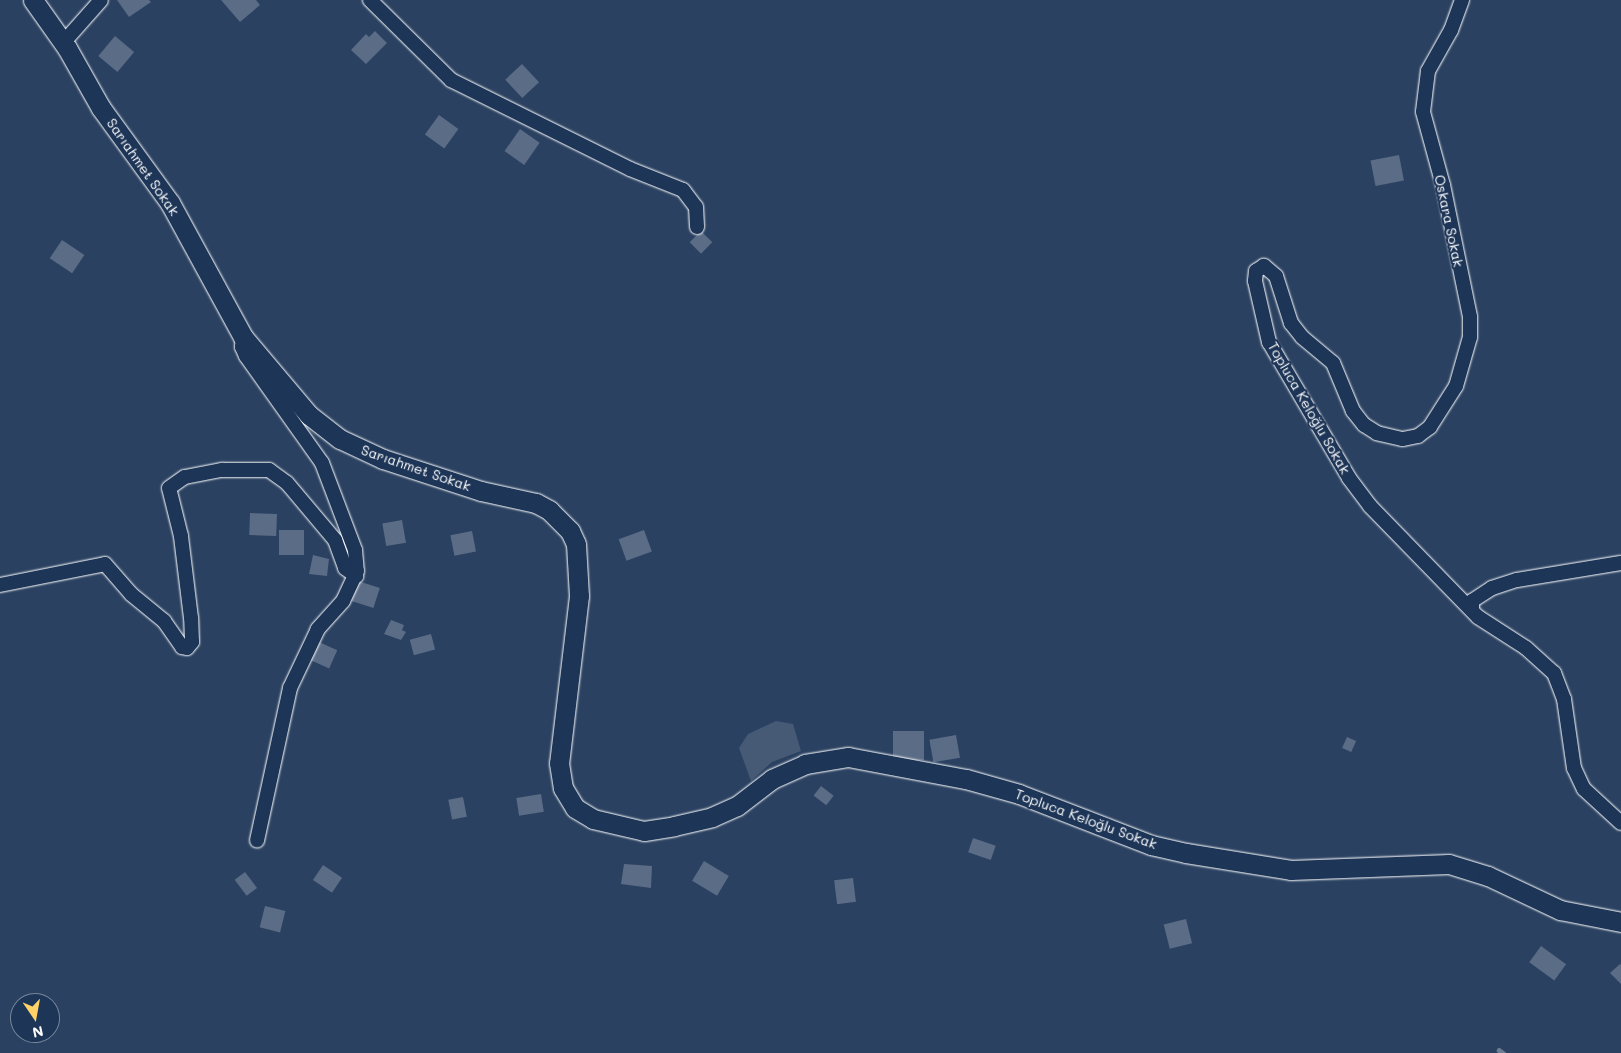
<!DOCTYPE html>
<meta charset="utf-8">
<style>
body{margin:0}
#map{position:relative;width:1621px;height:1053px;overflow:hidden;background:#2a4161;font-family:Mali,sans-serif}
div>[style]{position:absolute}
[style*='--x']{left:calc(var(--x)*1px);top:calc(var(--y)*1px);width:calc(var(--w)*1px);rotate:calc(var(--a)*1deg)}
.green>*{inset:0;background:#465975}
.stream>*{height:4.5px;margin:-2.25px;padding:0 2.25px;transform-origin:2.25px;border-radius:2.25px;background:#6d7d92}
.building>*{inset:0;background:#5b6c86;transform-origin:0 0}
.roads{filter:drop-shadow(0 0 1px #fff) drop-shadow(0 0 1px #fff)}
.street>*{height:14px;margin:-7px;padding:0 7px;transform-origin:7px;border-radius:7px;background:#1d3557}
.secondary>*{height:19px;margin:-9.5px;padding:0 9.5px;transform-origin:9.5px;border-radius:9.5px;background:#1d3557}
span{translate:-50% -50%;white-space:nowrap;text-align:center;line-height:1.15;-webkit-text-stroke:4.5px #1d3557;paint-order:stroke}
.street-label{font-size:14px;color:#fff}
.north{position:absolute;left:10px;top:993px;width:50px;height:50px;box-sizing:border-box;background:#1d3557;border:1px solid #77869a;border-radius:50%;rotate:168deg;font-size:14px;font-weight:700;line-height:20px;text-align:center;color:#fff}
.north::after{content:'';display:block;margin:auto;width:18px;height:22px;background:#ffd166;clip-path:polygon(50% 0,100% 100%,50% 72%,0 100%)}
</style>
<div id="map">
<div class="green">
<div style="clip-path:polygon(776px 721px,793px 724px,801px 751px,772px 762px,751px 781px,739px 748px,748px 734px)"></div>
</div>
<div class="stream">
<div style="--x:1499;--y:1050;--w:5;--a:37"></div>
</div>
<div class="building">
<div style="clip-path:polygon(117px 0,149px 0,151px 2px,129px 17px)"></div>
<div style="clip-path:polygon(221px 0,256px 0,260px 5px,240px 22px)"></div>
<div style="clip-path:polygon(375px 31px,387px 43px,366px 64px,351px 50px,366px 34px,369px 37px)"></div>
<div style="left:115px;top:36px;width:25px;height:26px;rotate:40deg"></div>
<div style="left:522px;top:64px;width:25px;height:23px;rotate:47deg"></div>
<div style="left:439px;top:115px;width:24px;height:24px;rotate:36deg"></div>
<div style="left:520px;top:129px;width:24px;height:27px;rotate:35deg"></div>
<div style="left:1399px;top:155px;width:26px;height:29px;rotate:79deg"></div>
<div style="left:701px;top:231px;width:16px;height:16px;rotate:45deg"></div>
<div style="left:62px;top:240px;width:27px;height:22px;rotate:34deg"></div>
<div style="left:250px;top:513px;width:27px;height:22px;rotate:2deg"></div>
<div style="left:402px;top:520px;width:23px;height:20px;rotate:80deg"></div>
<div style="left:304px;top:530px;width:25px;height:25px;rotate:90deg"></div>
<div style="left:644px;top:530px;width:23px;height:27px;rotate:70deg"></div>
<div style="left:472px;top:531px;width:21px;height:22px;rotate:79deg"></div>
<div style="clip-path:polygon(313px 555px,329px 559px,327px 576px,309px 574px)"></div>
<div style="left:358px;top:581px;width:23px;height:21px;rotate:18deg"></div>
<div style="clip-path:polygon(391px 620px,404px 625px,402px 630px,406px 632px,401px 640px,384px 634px)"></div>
<div style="left:431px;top:634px;width:16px;height:22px;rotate:75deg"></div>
<div style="left:319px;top:642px;width:20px;height:20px;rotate:24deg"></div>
<div style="left:893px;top:731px;width:31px;height:29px"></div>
<div style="left:956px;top:735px;width:23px;height:27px;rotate:80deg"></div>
<div style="left:1347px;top:737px;width:10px;height:12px;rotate:24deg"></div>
<div style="left:821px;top:786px;width:16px;height:12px;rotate:38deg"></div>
<div style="left:541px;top:794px;width:18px;height:25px;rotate:81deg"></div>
<div style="left:463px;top:797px;width:20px;height:15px;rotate:79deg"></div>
<div style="left:973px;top:838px;width:24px;height:15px;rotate:19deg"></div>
<div style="left:704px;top:861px;width:29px;height:23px;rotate:31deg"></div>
<div style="clip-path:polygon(624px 864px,652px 866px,651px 888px,621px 884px)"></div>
<div style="left:323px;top:865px;width:23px;height:18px;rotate:34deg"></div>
<div style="left:245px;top:872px;width:20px;height:13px;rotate:53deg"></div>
<div style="left:853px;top:878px;width:24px;height:19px;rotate:83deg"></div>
<div style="left:265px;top:906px;width:21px;height:22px;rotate:14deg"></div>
<div style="left:1186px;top:919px;width:25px;height:23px;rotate:76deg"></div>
<div style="left:1541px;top:946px;width:31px;height:20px;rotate:36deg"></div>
<div style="clip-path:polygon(1620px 964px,1621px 965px,1621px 984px,1610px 973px)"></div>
</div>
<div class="roads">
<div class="street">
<div style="--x:370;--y:0;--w:114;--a:44.6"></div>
<div style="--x:451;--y:80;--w:200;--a:26.4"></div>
<div style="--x:630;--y:169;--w:57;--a:21.6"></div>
<div style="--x:683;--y:190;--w:21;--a:53"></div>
<div style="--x:696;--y:207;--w:20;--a:87"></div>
<div style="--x:1462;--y:0;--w:32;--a:110"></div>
<div style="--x:1451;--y:30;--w:47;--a:119.3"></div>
<div style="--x:1428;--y:71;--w:41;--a:97"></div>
<div style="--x:1423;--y:112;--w:76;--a:74.7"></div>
<div style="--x:1443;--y:185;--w:135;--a:78.4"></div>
<div style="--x:1470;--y:317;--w:20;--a:90"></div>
<div style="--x:1470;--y:337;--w:51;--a:105.9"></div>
<div style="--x:1456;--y:386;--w:49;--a:122.4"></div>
<div style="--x:1430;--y:427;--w:15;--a:143"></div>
<div style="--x:1418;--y:436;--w:16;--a:169"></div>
<div style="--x:1402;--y:439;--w:26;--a:-167"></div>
<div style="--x:1377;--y:433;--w:15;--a:-148"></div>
<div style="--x:1364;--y:425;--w:18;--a:-128"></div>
<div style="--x:1353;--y:411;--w:52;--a:-112.6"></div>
<div style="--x:1333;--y:363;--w:40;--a:-140"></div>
<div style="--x:1302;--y:337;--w:18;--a:-128"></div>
<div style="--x:1291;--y:323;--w:49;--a:-107.7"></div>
<div style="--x:1276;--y:276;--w:16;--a:-140"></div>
<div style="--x:1264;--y:266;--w:9;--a:148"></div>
<div style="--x:1256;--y:271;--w:10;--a:96"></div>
<div style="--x:1255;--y:281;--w:63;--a:77.1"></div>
<div style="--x:1269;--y:342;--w:158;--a:59.5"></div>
<div style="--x:1349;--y:478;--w:35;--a:53"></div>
<div style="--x:1370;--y:506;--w:155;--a:45.8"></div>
<div style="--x:1478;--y:617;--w:57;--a:32.9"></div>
<div style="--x:1526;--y:648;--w:38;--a:42"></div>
<div style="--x:1554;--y:673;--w:28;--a:69"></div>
<div style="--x:1564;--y:699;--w:70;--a:81.8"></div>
<div style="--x:1574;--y:768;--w:23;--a:65"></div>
<div style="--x:1584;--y:789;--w:50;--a:42.6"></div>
<div style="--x:63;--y:43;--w:57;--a:-48.5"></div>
<div style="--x:243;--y:337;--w:10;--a:96"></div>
<div style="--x:242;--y:347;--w:10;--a:66"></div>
<div style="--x:246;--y:356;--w:131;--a:54.6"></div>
<div style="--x:322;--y:463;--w:93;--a:69.2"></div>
<div style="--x:355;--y:550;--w:21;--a:85"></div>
<div style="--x:357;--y:571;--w:33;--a:115"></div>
<div style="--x:343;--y:601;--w:38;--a:132"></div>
<div style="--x:318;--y:629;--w:65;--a:115.4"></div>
<div style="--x:290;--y:688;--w:156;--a:102.2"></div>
<div style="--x:0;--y:585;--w:107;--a:-11.3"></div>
<div style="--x:105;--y:564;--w:40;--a:49"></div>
<div style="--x:131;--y:594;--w:43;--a:39.3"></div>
<div style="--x:164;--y:621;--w:32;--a:55"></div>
<div style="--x:182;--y:647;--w:5;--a:11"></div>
<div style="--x:187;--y:648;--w:8;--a:-50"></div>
<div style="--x:192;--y:642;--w:24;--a:-92"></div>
<div style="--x:191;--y:618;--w:83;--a:-97"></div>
<div style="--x:181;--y:536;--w:49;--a:-104"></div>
<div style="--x:169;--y:488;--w:19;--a:-35"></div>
<div style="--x:185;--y:477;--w:38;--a:-11"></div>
<div style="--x:222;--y:470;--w:47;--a:0"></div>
<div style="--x:269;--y:470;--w:22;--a:36"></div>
<div style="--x:287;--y:483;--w:75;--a:49.9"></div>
<div style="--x:335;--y:540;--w:30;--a:70"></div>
<div style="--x:345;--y:568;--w:14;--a:36"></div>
<div style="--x:1472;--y:608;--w:7;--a:-90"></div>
<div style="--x:1472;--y:601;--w:24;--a:-33"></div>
<div style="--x:1492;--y:588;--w:26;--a:-18"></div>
<div style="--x:1517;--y:580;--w:105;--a:-9.3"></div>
</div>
<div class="secondary">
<div style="--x:33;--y:0;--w:59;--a:54.7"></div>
<div style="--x:67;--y:48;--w:69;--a:60.5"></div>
<div style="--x:101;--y:108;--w:117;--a:54"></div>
<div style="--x:170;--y:203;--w:153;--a:61.4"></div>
<div style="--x:243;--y:337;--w:102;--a:49.8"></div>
<div style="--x:309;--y:415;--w:39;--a:38"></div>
<div style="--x:340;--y:439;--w:47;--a:24.9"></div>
<div style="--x:383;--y:459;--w:103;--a:18.1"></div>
<div style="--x:481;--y:491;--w:56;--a:12.3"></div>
<div style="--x:536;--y:503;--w:15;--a:28"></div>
<div style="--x:549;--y:510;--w:30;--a:45"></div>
<div style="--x:570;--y:531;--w:14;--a:65"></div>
<div style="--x:576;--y:544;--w:52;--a:86.7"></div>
<div style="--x:579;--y:596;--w:168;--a:96.8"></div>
<div style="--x:559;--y:763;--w:25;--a:81"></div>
<div style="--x:563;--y:788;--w:23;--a:59"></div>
<div style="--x:575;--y:808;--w:21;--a:31"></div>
<div style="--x:593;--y:819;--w:52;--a:13.2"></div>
<div style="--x:644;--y:831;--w:30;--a:-9"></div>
<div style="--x:674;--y:826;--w:39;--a:-13"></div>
<div style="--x:712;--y:817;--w:27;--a:-24"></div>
<div style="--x:737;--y:806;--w:44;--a:-37.6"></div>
<div style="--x:772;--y:779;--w:36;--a:-24"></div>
<div style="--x:805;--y:764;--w:44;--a:-9.2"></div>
<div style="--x:848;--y:757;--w:120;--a:10.6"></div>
<div style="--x:966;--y:779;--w:55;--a:15.8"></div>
<div style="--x:1019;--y:794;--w:142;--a:21.1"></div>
<div style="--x:1151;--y:845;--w:36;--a:13"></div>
<div style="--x:1186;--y:853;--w:106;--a:9.2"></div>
<div style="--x:1291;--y:870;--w:158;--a:-2.2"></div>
<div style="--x:1449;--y:864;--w:41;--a:17.1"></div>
<div style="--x:1488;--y:876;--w:80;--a:25.3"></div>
<div style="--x:1560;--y:910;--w:62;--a:11.1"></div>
</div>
</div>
<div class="street-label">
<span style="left:143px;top:167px;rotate:55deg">Sarıahmet Sokak</span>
<span style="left:1449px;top:221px;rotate:78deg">Oskara Sokak</span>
<span style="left:1309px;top:408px;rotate:60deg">Topluca Keloğlu Sokak</span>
<span style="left:416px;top:468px;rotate:19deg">Sarıahmet Sokak</span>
<span style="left:1086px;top:819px;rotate:20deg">Topluca Keloğlu Sokak</span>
</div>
<div class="north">N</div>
</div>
